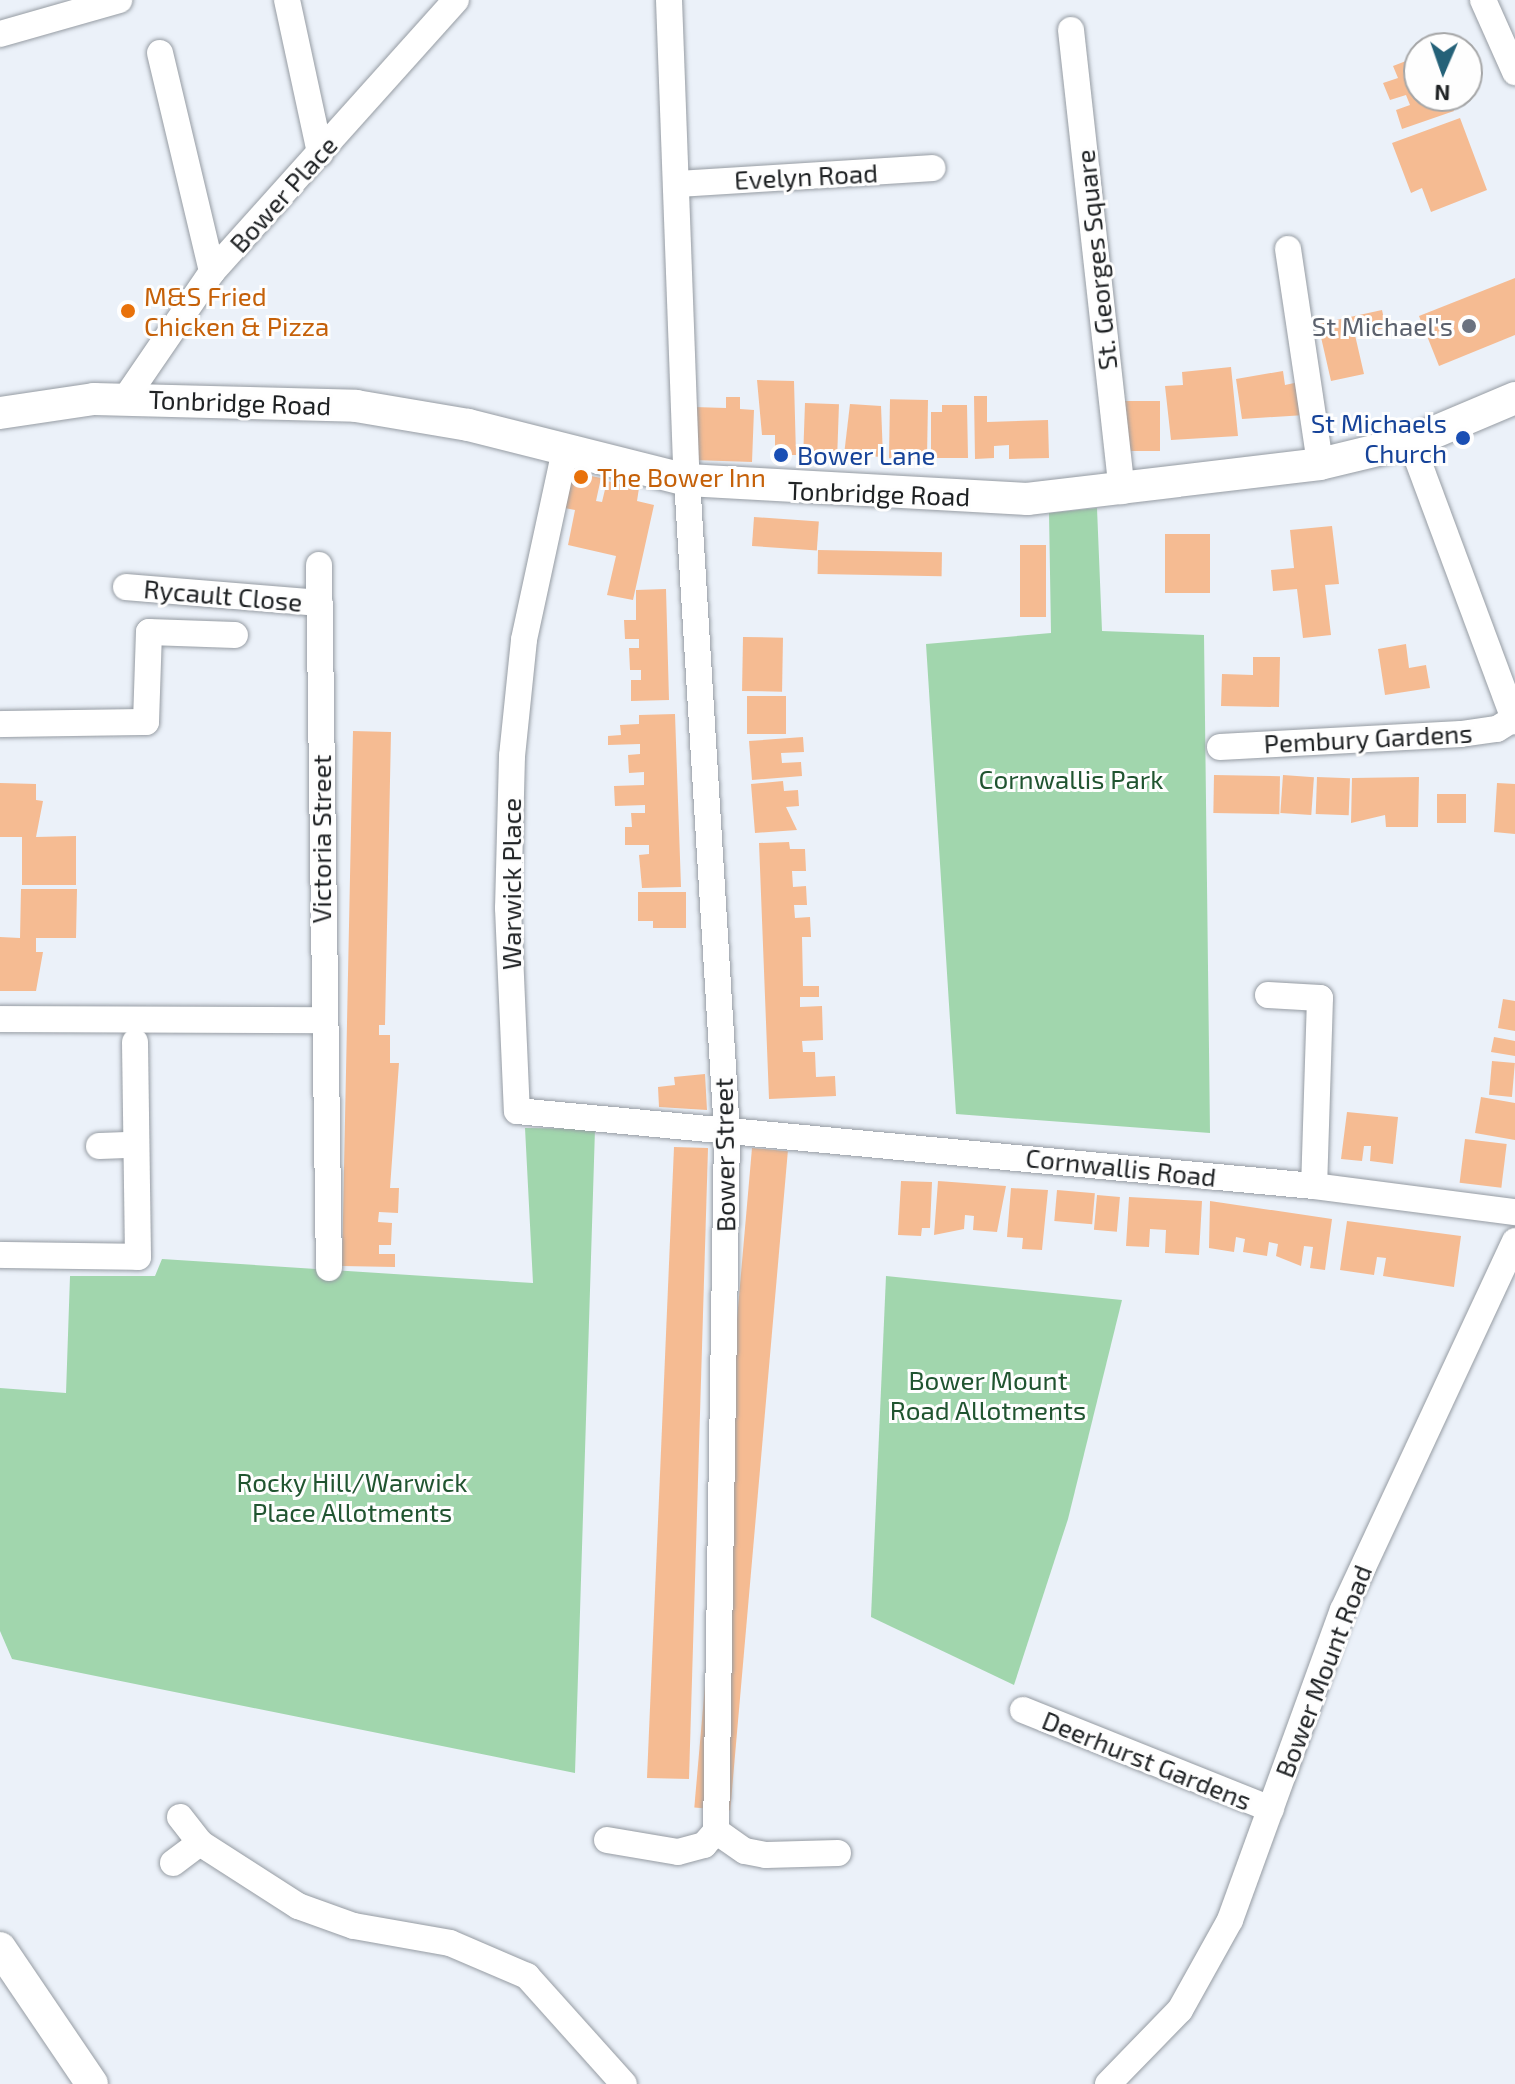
<!DOCTYPE html>
<style>
body{margin:0}
#map{position:relative;width:1515px;height:2084px;overflow:hidden;background:#ebf1f9;font-family:"Exo 2",sans-serif}
div>[style]{position:absolute}
[style*='--x']{left:calc(var(--x)*1px);top:calc(var(--y)*1px);width:calc(var(--w)*1px);rotate:calc(var(--a)*1deg)}
.green>*{inset:0;background:#a1d6ad}
.building>*{inset:0;background:#f5bb92;transform-origin:0 0}
.roads{filter:drop-shadow(0 0 2px #969ca3) drop-shadow(0 0 2px #969ca3)}
.minor>*{height:26px;margin:-13px;padding:0 13px;transform-origin:13px;border-radius:13px;background:#fff}
.major>*{height:32px;margin:-16px;padding:0 16px;transform-origin:16px;border-radius:16px;background:#fff}
.dots>*{width:22px;height:22px;translate:-50% -50%;box-sizing:border-box;border:4px solid #fefefe;border-radius:50%}
span{translate:-50% -50%;white-space:nowrap;text-align:center;line-height:1.15;-webkit-text-stroke:6px #fefefe;paint-order:stroke}
.street-label{font-size:26px;color:#1f2224}
.food-label{font-size:26px;color:#c56008}
.left{translate:0 -50%;text-align:left}
.worship-label{font-size:26px;color:#5b616d}
.right{translate:-100% -50%;text-align:right}
.transit-label{font-size:26px;color:#164399}
.park-label{font-size:26px;color:#205430}
.north{position:absolute;left:1403px;top:32px;width:80px;height:80px;box-sizing:border-box;background:#fefefe;border:2px solid #a5a6a7;border-radius:50%;rotate:182deg;font-size:22px;font-weight:700;line-height:32px;text-align:center;color:#1f2224}
.north::after{content:'';display:block;margin:auto;width:28px;height:36px;background:#246178;clip-path:polygon(50% 0,100% 100%,50% 72%,0 100%)}
</style>
<div id="map">
<div class="green">
<div style="clip-path:polygon(1097px 508px,1102px 631px,1204px 635px,1210px 1133px,956px 1114px,926px 644px,1051px 633px,1049px 513px)"></div>
<div style="clip-path:polygon(525px 1128px,595px 1129px,575px 1773px,12px 1659px,0 1631px,0 1388px,66px 1393px,70px 1276px,155px 1276px,162px 1259px,533px 1283px)"></div>
<div style="clip-path:polygon(886px 1276px,1122px 1300px,1068px 1519px,1014px 1685px,871px 1617px)"></div>
</div>
<div class="building">
<div style="clip-path:polygon(1419px 56px,1419px 96px,1448px 96px,1454px 111px,1402px 129px,1396px 110px,1410px 105px,1406px 95px,1390px 100px,1383px 83px,1398px 78px,1393px 66px)"></div>
<div style="clip-path:polygon(1460px 118px,1487px 190px,1431px 212px,1422px 188px,1411px 193px,1392px 143px)"></div>
<div style="clip-path:polygon(1515px 278px,1515px 335px,1439px 366px,1419px 316px)"></div>
<div style="clip-path:polygon(1382px 310px,1386px 328px,1355px 335px,1364px 374px,1331px 381px,1318px 324px)"></div>
<div style="clip-path:polygon(1231px 367px,1238px 436px,1171px 440px,1165px 386px,1183px 385px,1182px 372px)"></div>
<div style="clip-path:polygon(1283px 371px,1285px 385px,1299px 382px,1305px 415px,1242px 419px,1236px 379px)"></div>
<div style="clip-path:polygon(757px 380px,794px 381px,796px 455px,775px 455px,775px 435px,762px 435px)"></div>
<div style="clip-path:polygon(974px 396px,987px 396px,987px 422px,1048px 420px,1049px 458px,1009px 459px,1009px 445px,994px 446px,994px 458px,975px 459px)"></div>
<div style="clip-path:polygon(726px 397px,740px 397px,740px 409px,754px 410px,752px 462px,693px 460px,694px 407px,726px 408px)"></div>
<div style="left:928px;top:400px;width:59px;height:38px;rotate:91deg"></div>
<div style="left:1122px;top:401px;width:38px;height:50px"></div>
<div style="left:805px;top:403px;width:34px;height:52px;rotate:2deg"></div>
<div style="clip-path:polygon(850px 404px,881px 406px,883px 457px,844px 455px)"></div>
<div style="clip-path:polygon(942px 405px,967px 405px,968px 458px,931px 458px,931px 412px,942px 412px)"></div>
<div style="clip-path:polygon(562px 470px,601px 478px,596px 501px,602px 502px,607px 481px,639px 488px,637px 501px,654px 505px,633px 600px,607px 595px,616px 556px,568px 545px,575px 510px,554px 506px)"></div>
<div style="left:754px;top:517px;width:65px;height:29px;rotate:4deg"></div>
<div style="clip-path:polygon(1332px 526px,1339px 584px,1325px 585px,1331px 635px,1303px 638px,1297px 589px,1273px 591px,1271px 570px,1294px 568px,1290px 530px)"></div>
<div style="left:1165px;top:534px;width:45px;height:59px"></div>
<div style="left:1020px;top:545px;width:26px;height:72px"></div>
<div style="left:818px;top:550px;width:124px;height:24px;rotate:1deg"></div>
<div style="clip-path:polygon(666px 589px,669px 700px,631px 701px,631px 680px,641px 680px,641px 670px,630px 670px,629px 648px,639px 648px,639px 639px,625px 639px,624px 620px,636px 620px,636px 590px)"></div>
<div style="left:743px;top:637px;width:40px;height:54px;rotate:1deg"></div>
<div style="clip-path:polygon(1406px 644px,1409px 668px,1426px 665px,1430px 688px,1385px 695px,1378px 649px)"></div>
<div style="clip-path:polygon(1253px 657px,1280px 657px,1279px 707px,1221px 706px,1222px 674px,1253px 675px)"></div>
<div style="left:747px;top:696px;width:39px;height:38px"></div>
<div style="clip-path:polygon(675px 714px,681px 887px,642px 888px,639px 855px,649px 854px,649px 845px,625px 845px,625px 827px,632px 827px,631px 813px,645px 813px,645px 805px,615px 806px,614px 786px,644px 785px,644px 772px,629px 773px,628px 755px,640px 754px,640px 744px,608px 745px,608px 736px,621px 735px,620px 725px,639px 724px,639px 715px)"></div>
<div style="clip-path:polygon(353px 731px,391px 732px,385px 1025px,379px 1025px,379px 1035px,390px 1035px,390px 1063px,399px 1063px,390px 1188px,399px 1188px,398px 1213px,379px 1212px,378px 1222px,392px 1223px,391px 1245px,379px 1245px,379px 1254px,395px 1254px,395px 1267px,342px 1266px)"></div>
<div style="clip-path:polygon(803px 737px,804px 752px,781px 753px,782px 763px,801px 762px,802px 776px,752px 780px,749px 741px)"></div>
<div style="left:1214px;top:775px;width:66px;height:38px;rotate:1deg"></div>
<div style="left:1283px;top:775px;width:31px;height:38px;rotate:4deg"></div>
<div style="left:1317px;top:777px;width:33px;height:37px;rotate:2deg"></div>
<div style="clip-path:polygon(1419px 777px,1418px 827px,1386px 827px,1385px 815px,1351px 823px,1352px 778px)"></div>
<div style="clip-path:polygon(783px 781px,784px 791px,798px 790px,799px 806px,786px 807px,797px 830px,755px 833px,751px 784px)"></div>
<div style="clip-path:polygon(0 783px,36px 784px,36px 800px,43px 801px,36px 837px,76px 836px,76px 885px,22px 885px,22px 837px,0 837px)"></div>
<div style="clip-path:polygon(1497px 783px,1515px 784px,1515px 834px,1494px 832px)"></div>
<div style="left:1437px;top:794px;width:29px;height:29px"></div>
<div style="clip-path:polygon(789px 842px,790px 849px,805px 849px,806px 871px,792px 871px,793px 887px,806px 886px,807px 905px,794px 905px,795px 918px,810px 917px,811px 937px,802px 937px,803px 986px,819px 986px,819px 997px,800px 997px,800px 1007px,822px 1006px,823px 1040px,802px 1041px,803px 1052px,815px 1052px,816px 1077px,835px 1076px,836px 1096px,769px 1099px,759px 843px)"></div>
<div style="clip-path:polygon(21px 889px,77px 889px,76px 938px,36px 938px,36px 952px,43px 952px,36px 991px,0 991px,0 937px,20px 938px)"></div>
<div style="clip-path:polygon(638px 892px,686px 892px,686px 928px,653px 928px,653px 921px,638px 921px)"></div>
<div style="clip-path:polygon(1503px 999px,1515px 1001px,1515px 1031px,1498px 1028px)"></div>
<div style="clip-path:polygon(1494px 1037px,1515px 1041px,1515px 1056px,1491px 1052px)"></div>
<div style="left:1492px;top:1061px;width:23px;height:34px;rotate:5deg"></div>
<div style="clip-path:polygon(705px 1074px,707px 1110px,659px 1107px,658px 1087px,675px 1085px,674px 1077px)"></div>
<div style="clip-path:polygon(1481px 1097px,1515px 1103px,1515px 1140px,1475px 1133px)"></div>
<div style="clip-path:polygon(1347px 1112px,1398px 1117px,1393px 1164px,1370px 1161px,1371px 1146px,1364px 1146px,1362px 1161px,1341px 1159px)"></div>
<div style="left:1465px;top:1139px;width:42px;height:44px;rotate:7deg"></div>
<div style="clip-path:polygon(674px 1147px,708px 1148px,689px 1779px,647px 1778px)"></div>
<div style="left:752px;top:1148px;width:36px;height:662px;rotate:5deg"></div>
<div style="clip-path:polygon(901px 1181px,932px 1182px,930px 1228px,922px 1228px,921px 1236px,898px 1235px)"></div>
<div style="clip-path:polygon(938px 1181px,1006px 1186px,997px 1232px,973px 1230px,974px 1216px,965px 1215px,964px 1229px,934px 1235px)"></div>
<div style="clip-path:polygon(1011px 1188px,1048px 1190px,1042px 1250px,1022px 1249px,1023px 1238px,1007px 1237px)"></div>
<div style="left:1057px;top:1190px;width:38px;height:31px;rotate:5deg"></div>
<div style="left:1097px;top:1195px;width:23px;height:35px;rotate:5deg"></div>
<div style="clip-path:polygon(1129px 1197px,1202px 1201px,1199px 1255px,1165px 1253px,1166px 1230px,1150px 1229px,1149px 1247px,1126px 1246px)"></div>
<div style="clip-path:polygon(1210px 1201px,1332px 1219px,1325px 1270px,1310px 1268px,1313px 1247px,1304px 1246px,1301px 1266px,1276px 1256px,1278px 1244px,1269px 1242px,1267px 1256px,1243px 1252px,1245px 1239px,1236px 1237px,1234px 1252px,1209px 1248px)"></div>
<div style="clip-path:polygon(1347px 1221px,1461px 1236px,1454px 1287px,1383px 1276px,1386px 1258px,1377px 1257px,1374px 1275px,1340px 1270px)"></div>
</div>
<div class="roads">
<div class="minor">
<div style="--x:287;--y:0;--w:157;--a:77.8"></div>
<div style="--x:669;--y:0;--w:480;--a:87.9"></div>
<div style="--x:687;--y:480;--w:654;--a:86.49"></div>
<div style="--x:727;--y:1133;--w:698;--a:90.9"></div>
<div style="--x:1483;--y:0;--w:79;--a:66"></div>
<div style="--x:1071;--y:30;--w:464;--a:83.7"></div>
<div style="--x:0;--y:34;--w:124;--a:-15.9"></div>
<div style="--x:160;--y:53;--w:225;--a:76.6"></div>
<div style="--x:679;--y:184;--w:254;--a:-3.6"></div>
<div style="--x:1288;--y:249;--w:217;--a:81.5"></div>
<div style="--x:125;--y:399;--w:154;--a:-55.6"></div>
<div style="--x:212;--y:272;--w:365;--a:-48.1"></div>
<div style="--x:1411;--y:442;--w:298;--a:69.6"></div>
<div style="--x:565;--y:450;--w:194;--a:102.2"></div>
<div style="--x:524;--y:640;--w:117;--a:95.9"></div>
<div style="--x:512;--y:756;--w:152;--a:91.5"></div>
<div style="--x:508;--y:908;--w:203;--a:87.5"></div>
<div style="--x:517;--y:1111;--w:801;--a:5.38"></div>
<div style="--x:1314;--y:1186;--w:203;--a:7.4"></div>
<div style="--x:319;--y:565;--w:703;--a:89.19"></div>
<div style="--x:126;--y:587;--w:194;--a:4.7"></div>
<div style="--x:0;--y:724;--w:146;--a:-0.8"></div>
<div style="--x:146;--y:722;--w:90;--a:-88.1"></div>
<div style="--x:149;--y:632;--w:86;--a:2"></div>
<div style="--x:1220;--y:747;--w:241;--a:-3.1"></div>
<div style="--x:1461;--y:734;--w:36;--a:-8"></div>
<div style="--x:1497;--y:729;--w:19;--a:-32"></div>
<div style="--x:1268;--y:995;--w:52;--a:3.3"></div>
<div style="--x:1320;--y:998;--w:188;--a:91.8"></div>
<div style="--x:0;--y:1019;--w:322;--a:0.2"></div>
<div style="--x:99;--y:1146;--w:35;--a:-2"></div>
<div style="--x:0;--y:1255;--w:138;--a:0.8"></div>
<div style="--x:138;--y:1257;--w:215;--a:-90.8"></div>
<div style="--x:1023;--y:1710;--w:267;--a:21.8"></div>
<div style="--x:180;--y:1817;--w:33;--a:52"></div>
<div style="--x:200;--y:1843;--w:117;--a:32.7"></div>
<div style="--x:298;--y:1906;--w:59;--a:19.7"></div>
<div style="--x:354;--y:1926;--w:97;--a:10"></div>
<div style="--x:450;--y:1943;--w:84;--a:23.2"></div>
<div style="--x:527;--y:1976;--w:145;--a:48.1"></div>
<div style="--x:607;--y:1840;--w:72;--a:9.6"></div>
<div style="--x:678;--y:1852;--w:27;--a:-15"></div>
<div style="--x:704;--y:1845;--w:18;--a:-49"></div>
<div style="--x:716;--y:1831;--w:35;--a:35"></div>
<div style="--x:745;--y:1851;--w:21;--a:11"></div>
<div style="--x:766;--y:1855;--w:72;--a:-1.6"></div>
<div style="--x:173;--y:1863;--w:34;--a:-37"></div>
<div style="--x:1108;--y:2084;--w:103;--a:-45.8"></div>
<div style="--x:1180;--y:2010;--w:103;--a:-60.9"></div>
<div style="--x:1230;--y:1920;--w:330;--a:-70"></div>
<div style="--x:1343;--y:1610;--w:407;--a:-65"></div>
</div>
<div class="major">
<div style="--x:0;--y:413;--w:95;--a:-8.5"></div>
<div style="--x:94;--y:399;--w:262;--a:1.5"></div>
<div style="--x:356;--y:406;--w:114;--a:9.6"></div>
<div style="--x:468;--y:425;--w:226;--a:14.1"></div>
<div style="--x:687;--y:480;--w:341;--a:3.2"></div>
<div style="--x:1027;--y:499;--w:295;--a:-6.8"></div>
<div style="--x:1320;--y:464;--w:94;--a:-13.6"></div>
<div style="--x:1411;--y:442;--w:113;--a:-22.9"></div>
<div style="--x:0;--y:1948;--w:164;--a:55.9"></div>
</div>
</div>
<div class="dots">
<div style="left:128px;top:311px;background:#e8710a"></div>
<div style="left:1469px;top:326px;background:#6b7280"></div>
<div style="left:1463px;top:438px;background:#1a4fb4"></div>
<div style="left:781px;top:455px;background:#1a4fb4"></div>
<div style="left:581px;top:477px;background:#e8710a"></div>
</div>
<div class="street-label">
<span style="left:806px;top:176px;rotate:-3deg">Evelyn Road</span>
<span style="left:283px;top:194px;rotate:-48deg">Bower Place</span>
<span style="left:1096px;top:260px;rotate:-96deg">St. Georges Square</span>
<span style="left:240px;top:402px;rotate:2deg">Tonbridge Road</span>
<span style="left:879px;top:493px;rotate:2deg">Tonbridge Road</span>
<span style="left:223px;top:595px;rotate:5deg">Rycault Close</span>
<span style="left:1368px;top:738px;rotate:-3deg">Pembury Gardens</span>
<span style="left:321px;top:839px;rotate:-90deg">Victoria Street</span>
<span style="left:511px;top:884px;rotate:-90deg">Warwick Place</span>
<span style="left:724px;top:1155px;rotate:-91deg">Bower Street</span>
<span style="left:1121px;top:1167px;rotate:6deg">Cornwallis Road</span>
<span style="left:1323px;top:1671px;rotate:-69deg">Bower Mount Road</span>
<span style="left:1147px;top:1760px;rotate:22deg">Deerhurst Gardens</span>
</div>
<div class="food-label">
<span class="left" style="left:144px;top:311px">M&amp;S Fried<br>Chicken &amp; Pizza</span>
<span class="left" style="left:597px;top:477px">The Bower Inn</span>
</div>
<div class="worship-label">
<span class="right" style="left:1453px;top:326px">St Michael's</span>
</div>
<div class="transit-label">
<span class="right" style="left:1447px;top:438px">St Michaels<br>Church</span>
<span class="left" style="left:797px;top:455px">Bower Lane</span>
</div>
<div class="park-label">
<span style="left:1071px;top:779px">Cornwallis Park</span>
<span style="left:988px;top:1395px">Bower Mount<br>Road Allotments</span>
<span style="left:352px;top:1497px">Rocky Hill/Warwick<br>Place Allotments</span>
</div>
<div class="north">N</div>
</div>
